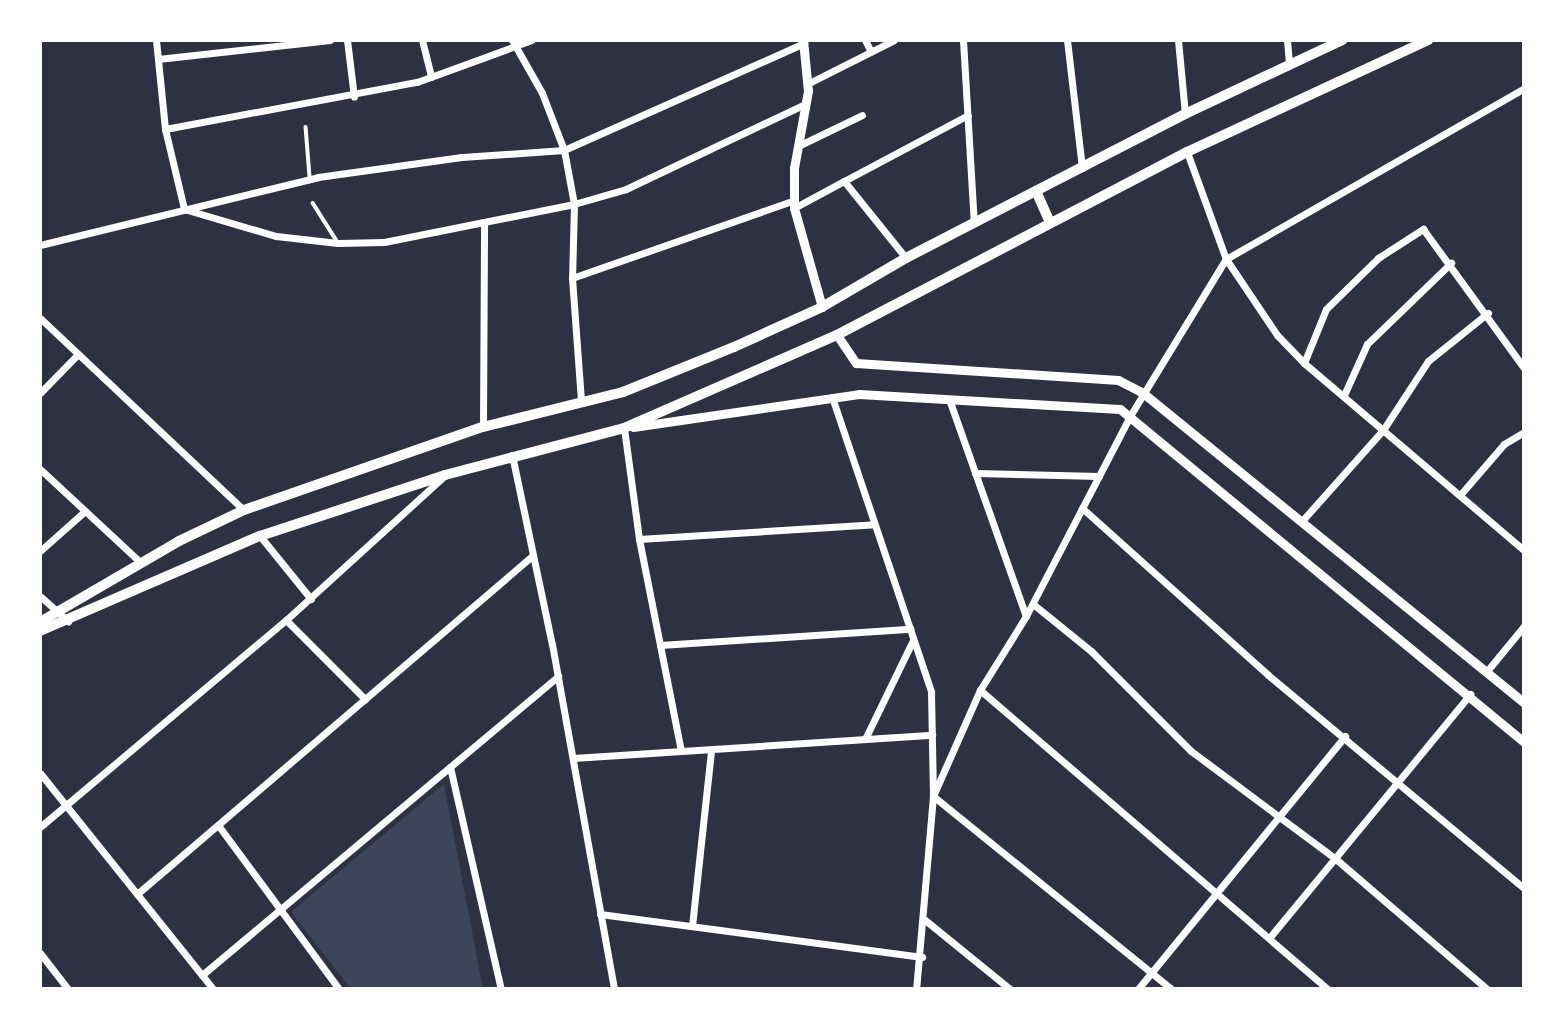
<!DOCTYPE html>
<style>
body{margin:0}
#map{position:relative;width:1564px;height:1029px;overflow:hidden;background:#2d3142;font-family:Commissioner,sans-serif}
div>[style]{position:absolute}
[style*='--x']{left:calc(var(--x)*1px);top:calc(var(--y)*1px);width:calc(var(--w)*1px);rotate:calc(var(--a)*1deg)}
.green>*{inset:0;background:#3c4559}
.service>*{height:3.5px;margin:-1.75px;padding:0 1.75px;transform-origin:1.75px;border-radius:1.75px;background:#fff}
.minor>*{height:7px;margin:-3.5px;padding:0 3.5px;transform-origin:3.5px;border-radius:3.5px;background:#fff}
.tertiary>*{height:9px;margin:-4.5px;padding:0 4.5px;transform-origin:4.5px;border-radius:4.5px;background:#fff}
.secondary>*{height:10px;margin:-5px;padding:0 5px;transform-origin:5px;border-radius:5px;background:#fff}
span{translate:-50% -50%;white-space:nowrap;text-align:center;line-height:1.15;-webkit-text-stroke:7px #fff;paint-order:stroke}
.frame{position:absolute;inset:0;border:42px solid #fff;pointer-events:none}
</style>
<div id="map">
<div class="green">
<div style="clip-path:polygon(444px 784px,483px 989px,351px 989px,291px 912px)"></div>
</div>
<div class="service">
<div style="--x:306;--y:127;--w:50;--a:85.4"></div>
<div style="--x:313;--y:203;--w:45;--a:57.7"></div>
</div>
<div class="minor">
<div style="--x:156;--y:40;--w:89;--a:84.2"></div>
<div style="--x:165;--y:129;--w:82;--a:76.6"></div>
<div style="--x:184;--y:209;--w:96;--a:16.4"></div>
<div style="--x:276;--y:236;--w:62;--a:6.4"></div>
<div style="--x:338;--y:243;--w:46;--a:-1.2"></div>
<div style="--x:384;--y:242;--w:194;--a:-11.3"></div>
<div style="--x:574;--y:204;--w:54;--a:-16.1"></div>
<div style="--x:626;--y:189;--w:198;--a:-25.4"></div>
<div style="--x:347;--y:40;--w:57;--a:83"></div>
<div style="--x:422;--y:40;--w:38;--a:76"></div>
<div style="--x:512;--y:40;--w:61;--a:60.5"></div>
<div style="--x:542;--y:93;--w:61;--a:68.9"></div>
<div style="--x:564;--y:150;--w:55;--a:79.5"></div>
<div style="--x:574;--y:204;--w:74;--a:91.5"></div>
<div style="--x:572;--y:278;--w:124;--a:85.8"></div>
<div style="--x:865;--y:40;--w:13;--a:63"></div>
<div style="--x:963;--y:40;--w:183;--a:86.6"></div>
<div style="--x:1067;--y:40;--w:129;--a:83.3"></div>
<div style="--x:1178;--y:40;--w:74;--a:84.6"></div>
<div style="--x:1287;--y:40;--w:25;--a:85"></div>
<div style="--x:158;--y:59;--w:173;--a:-6.3"></div>
<div style="--x:807;--y:84;--w:97;--a:-26.8"></div>
<div style="--x:165;--y:129;--w:256;--a:-10.6"></div>
<div style="--x:417;--y:82;--w:122;--a:-20.1"></div>
<div style="--x:798;--y:146;--w:71;--a:-25.8"></div>
<div style="--x:1187;--y:152;--w:114;--a:70"></div>
<div style="--x:1226;--y:259;--w:92;--a:56.1"></div>
<div style="--x:1277;--y:335;--w:39;--a:46"></div>
<div style="--x:1304;--y:363;--w:289;--a:40.4"></div>
<div style="--x:844;--y:181;--w:140;--a:-28"></div>
<div style="--x:794;--y:208;--w:57;--a:-28.4"></div>
<div style="--x:844;--y:181;--w:99;--a:51.2"></div>
<div style="--x:40;--y:245;--w:286;--a:-13.7"></div>
<div style="--x:318;--y:177;--w:145;--a:-7.9"></div>
<div style="--x:462;--y:157;--w:102;--a:-3.9"></div>
<div style="--x:564;--y:150;--w:263;--a:-24"></div>
<div style="--x:572;--y:278;--w:236;--a:-19.3"></div>
<div style="--x:40;--y:318;--w:280;--a:43.3"></div>
<div style="--x:1304;--y:363;--w:58;--a:-67.8"></div>
<div style="--x:1326;--y:309;--w:73;--a:-44.4"></div>
<div style="--x:1378;--y:258;--w:54;--a:-32.8"></div>
<div style="--x:1423;--y:229;--w:172;--a:54"></div>
<div style="--x:40;--y:393;--w:54;--a:-45.7"></div>
<div style="--x:1344;--y:395;--w:56;--a:-65.7"></div>
<div style="--x:1367;--y:344;--w:117;--a:-44"></div>
<div style="--x:832;--y:397;--w:311;--a:71.4"></div>
<div style="--x:931;--y:692;--w:104;--a:88.9"></div>
<div style="--x:933;--y:796;--w:194;--a:95"></div>
<div style="--x:949;--y:399;--w:230;--a:70.5"></div>
<div style="--x:483;--y:427;--w:205;--a:-89.7"></div>
<div style="--x:624;--y:428;--w:112;--a:82.3"></div>
<div style="--x:639;--y:539;--w:216;--a:78.8"></div>
<div style="--x:512;--y:455;--w:193;--a:78.1"></div>
<div style="--x:552;--y:644;--w:351;--a:79.8"></div>
<div style="--x:40;--y:469;--w:138;--a:42.9"></div>
<div style="--x:975;--y:473;--w:124;--a:1.4"></div>
<div style="--x:1460;--y:495;--w:67;--a:-49.2"></div>
<div style="--x:1504;--y:444;--w:23;--a:-31"></div>
<div style="--x:1082;--y:508;--w:250;--a:41.9"></div>
<div style="--x:1268;--y:675;--w:333;--a:39.8"></div>
<div style="--x:1301;--y:522;--w:123;--a:-48.3"></div>
<div style="--x:1383;--y:430;--w:82;--a:-56.9"></div>
<div style="--x:1428;--y:361;--w:77;--a:-38.7"></div>
<div style="--x:260;--y:536;--w:81;--a:51"></div>
<div style="--x:639;--y:539;--w:236;--a:-3.6"></div>
<div style="--x:40;--y:551;--w:60;--a:-41.6"></div>
<div style="--x:40;--y:596;--w:38;--a:42"></div>
<div style="--x:1033;--y:604;--w:75;--a:39"></div>
<div style="--x:1091;--y:651;--w:141;--a:45"></div>
<div style="--x:1191;--y:751;--w:182;--a:36.7"></div>
<div style="--x:1337;--y:860;--w:198;--a:40.7"></div>
<div style="--x:286;--y:620;--w:112;--a:45"></div>
<div style="--x:660;--y:645;--w:251;--a:-3.7"></div>
<div style="--x:1487;--y:671;--w:58;--a:-50.6"></div>
<div style="--x:980;--y:690;--w:459;--a:40.7"></div>
<div style="--x:865;--y:739;--w:110;--a:-64.1"></div>
<div style="--x:573;--y:758;--w:360;--a:-3.7"></div>
<div style="--x:450;--y:767;--w:228;--a:77.1"></div>
<div style="--x:40;--y:773;--w:277;--a:51.3"></div>
<div style="--x:933;--y:796;--w:116;--a:-66.1"></div>
<div style="--x:980;--y:690;--w:87;--a:-58.1"></div>
<div style="--x:1026;--y:616;--w:225;--a:-62.5"></div>
<div style="--x:1130;--y:416;--w:184;--a:-58.6"></div>
<div style="--x:1226;--y:259;--w:344;--a:-29.8"></div>
<div style="--x:933;--y:796;--w:306;--a:39"></div>
<div style="--x:218;--y:825;--w:204;--a:53.6"></div>
<div style="--x:40;--y:827;--w:322;--a:-40.1"></div>
<div style="--x:286;--y:620;--w:211;--a:-42.3"></div>
<div style="--x:137;--y:894;--w:520;--a:-40.55"></div>
<div style="--x:600;--y:914;--w:325;--a:7.6"></div>
<div style="--x:925;--y:920;--w:109;--a:39.1"></div>
<div style="--x:692;--y:926;--w:177;--a:-83.8"></div>
<div style="--x:1270;--y:937;--w:315;--a:-50.5"></div>
<div style="--x:40;--y:953;--w:46;--a:52.1"></div>
<div style="--x:202;--y:975;--w:465;--a:-40"></div>
<div style="--x:1138;--y:989;--w:327;--a:-50.7"></div>
</div>
<div class="tertiary">
<div style="--x:803;--y:40;--w:51;--a:84.4"></div>
<div style="--x:808;--y:91;--w:78;--a:100.3"></div>
<div style="--x:794;--y:168;--w:40;--a:90"></div>
<div style="--x:794;--y:208;--w:103;--a:74.2"></div>
<div style="--x:837;--y:335;--w:34;--a:56"></div>
<div style="--x:856;--y:363;--w:263;--a:3.7"></div>
<div style="--x:1118;--y:380;--w:28;--a:27"></div>
<div style="--x:1143;--y:393;--w:491;--a:39.1"></div>
<div style="--x:633;--y:427;--w:228;--a:-8.3"></div>
<div style="--x:859;--y:394;--w:261;--a:3.3"></div>
<div style="--x:1120;--y:409;--w:524;--a:39.5"></div>
</div>
<div class="secondary">
<div style="--x:1036;--y:191;--w:35;--a:66"></div>
<div style="--x:40;--y:622;--w:161;--a:-30.2"></div>
<div style="--x:179;--y:541;--w:72;--a:-25.5"></div>
<div style="--x:244;--y:510;--w:253;--a:-19.2"></div>
<div style="--x:483;--y:427;--w:144;--a:-14"></div>
<div style="--x:623;--y:392;--w:120;--a:-22.1"></div>
<div style="--x:734;--y:347;--w:97;--a:-24.4"></div>
<div style="--x:822;--y:307;--w:97;--a:-30.3"></div>
<div style="--x:906;--y:258;--w:314;--a:-27.3"></div>
<div style="--x:1185;--y:114;--w:174;--a:-25.2"></div>
<div style="--x:40;--y:631;--w:240;--a:-23.4"></div>
<div style="--x:260;--y:536;--w:195;--a:-18.2"></div>
<div style="--x:445;--y:475;--w:185;--a:-14.7"></div>
<div style="--x:624;--y:428;--w:232;--a:-23.6"></div>
<div style="--x:837;--y:335;--w:395;--a:-27.6"></div>
<div style="--x:1187;--y:152;--w:266;--a:-24.9"></div>
</div>
<div class="frame"></div>
</div>
